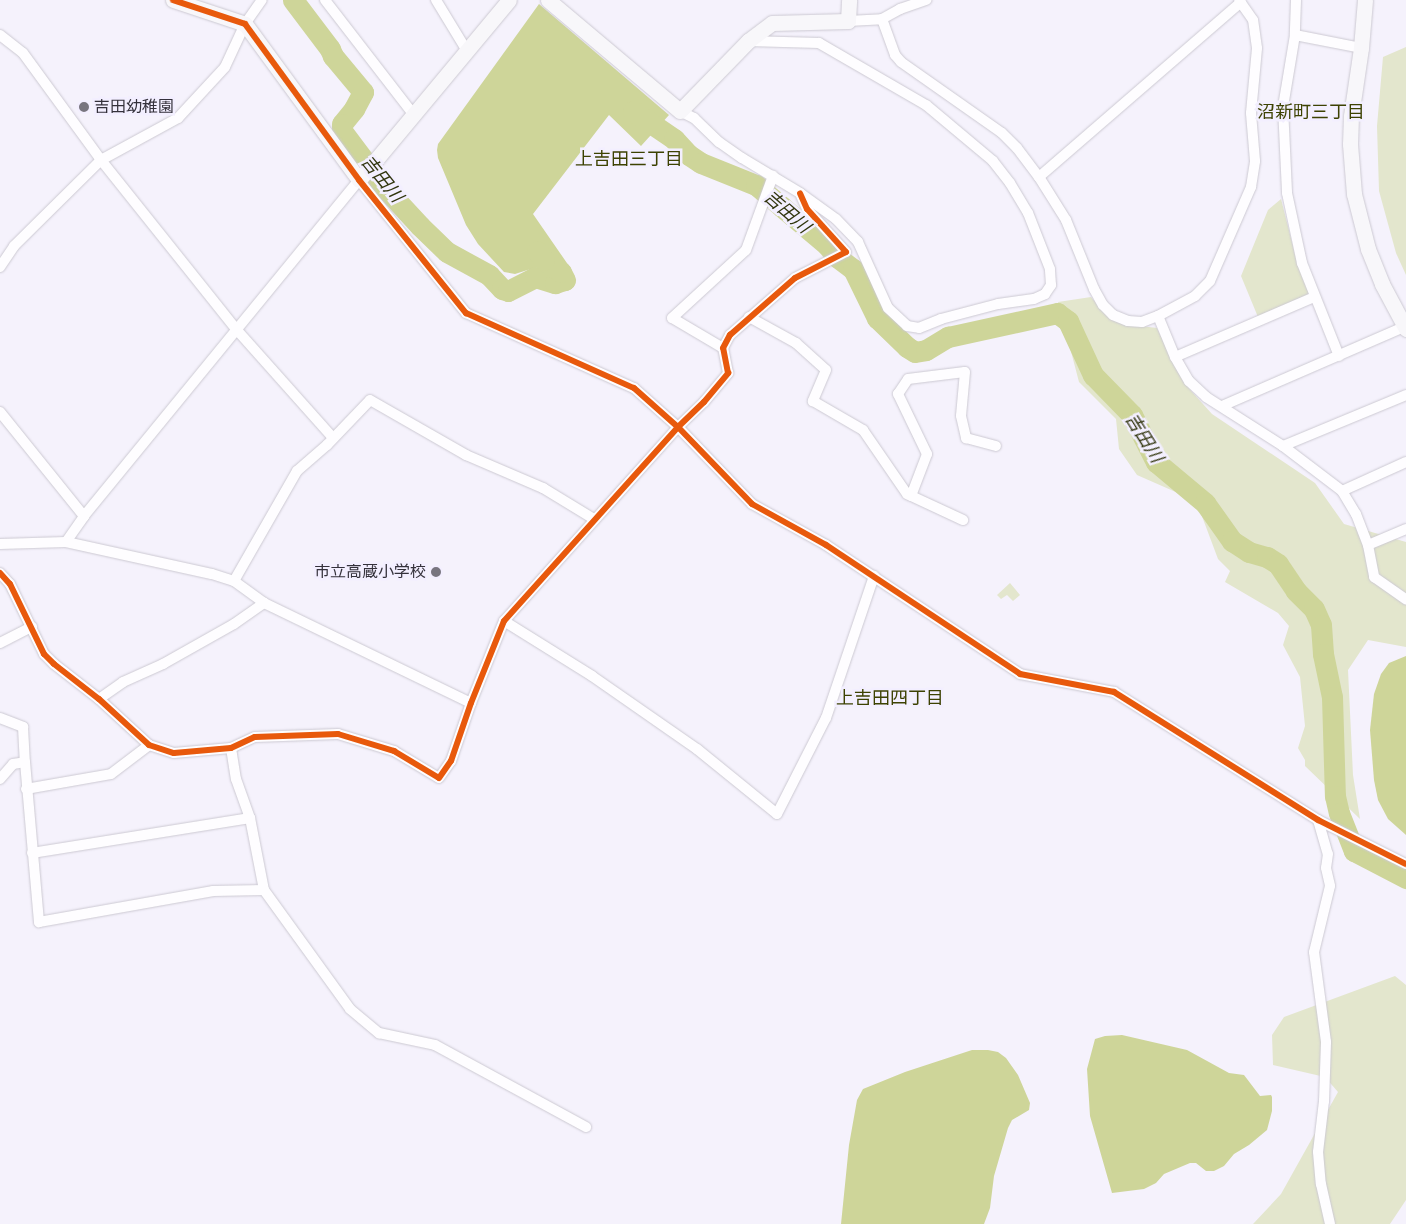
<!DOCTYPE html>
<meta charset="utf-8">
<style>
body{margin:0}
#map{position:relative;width:1406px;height:1224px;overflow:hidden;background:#f5f2fc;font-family:Roboto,"Noto Sans JP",sans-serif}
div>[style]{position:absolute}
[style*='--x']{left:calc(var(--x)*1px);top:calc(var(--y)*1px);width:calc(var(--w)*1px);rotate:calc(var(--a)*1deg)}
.green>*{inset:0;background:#e3e6cd}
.water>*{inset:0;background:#ced599}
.river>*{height:21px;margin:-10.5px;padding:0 10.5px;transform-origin:10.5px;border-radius:10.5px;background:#ced599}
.roads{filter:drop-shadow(0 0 1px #ccc9d2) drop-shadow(0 0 1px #ccc9d2)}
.street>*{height:10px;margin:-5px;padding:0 5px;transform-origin:5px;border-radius:5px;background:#fefdff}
.secondary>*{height:15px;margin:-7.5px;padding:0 7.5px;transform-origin:7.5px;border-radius:7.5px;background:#f8f7fa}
.cycleway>*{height:6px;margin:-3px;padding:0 3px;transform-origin:3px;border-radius:3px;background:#e8590c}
.dots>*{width:14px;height:14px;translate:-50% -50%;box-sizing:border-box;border:2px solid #f3efff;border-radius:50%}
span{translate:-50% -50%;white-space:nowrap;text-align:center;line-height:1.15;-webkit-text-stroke:5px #f3efff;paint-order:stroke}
.poi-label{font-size:16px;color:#34313b}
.left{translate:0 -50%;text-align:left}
.right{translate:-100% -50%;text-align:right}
.neighbourhood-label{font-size:18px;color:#3d4202}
.water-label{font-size:18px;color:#31350e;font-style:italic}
</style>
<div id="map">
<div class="green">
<div style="clip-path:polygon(1406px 47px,1406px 275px,1396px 253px,1379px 191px,1377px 126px,1383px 57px)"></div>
<div style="clip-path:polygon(1281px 199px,1295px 254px,1310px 295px,1258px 317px,1241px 276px,1268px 210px)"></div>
<div style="clip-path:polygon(1091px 297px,1102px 309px,1132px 325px,1157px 328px,1185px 384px,1212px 414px,1315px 483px,1344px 524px,1406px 542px,1406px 647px,1368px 640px,1348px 670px,1353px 775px,1360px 819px,1305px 766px,1305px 760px,1298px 748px,1305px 726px,1300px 677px,1283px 645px,1289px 626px,1278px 613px,1225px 582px,1230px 571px,1218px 559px,1200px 511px,1187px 497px,1137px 475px,1119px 449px,1116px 419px,1079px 382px,1058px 302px)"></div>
<div style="clip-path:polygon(1010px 583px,1020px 595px,1013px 601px,1007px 595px,1001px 599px,997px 595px)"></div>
<div style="clip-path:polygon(1395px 976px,1406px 985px,1406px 1200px,1390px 1224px,1253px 1224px,1281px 1194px,1338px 1092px,1325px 1077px,1273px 1065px,1272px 1035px,1284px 1017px)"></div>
</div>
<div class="water">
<div style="clip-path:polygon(539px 4px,669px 115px,641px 146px,609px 115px,533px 214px,569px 266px,545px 276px,540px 266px,515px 274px,504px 272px,478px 244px,466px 225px,438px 158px,437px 150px,438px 144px)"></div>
<div style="clip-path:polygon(1406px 656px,1406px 835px,1388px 819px,1378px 800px,1374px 780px,1370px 730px,1374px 694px,1381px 674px,1389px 663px)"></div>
<div style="clip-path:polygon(1122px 1035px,1187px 1050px,1229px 1073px,1244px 1075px,1260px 1096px,1271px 1095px,1272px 1097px,1272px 1111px,1267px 1130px,1249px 1145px,1234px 1154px,1224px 1166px,1214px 1171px,1206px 1171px,1196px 1163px,1190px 1163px,1164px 1174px,1156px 1183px,1144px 1189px,1112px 1193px,1090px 1116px,1087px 1069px,1095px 1039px,1105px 1036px)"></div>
<div style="clip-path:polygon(972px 1050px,988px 1050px,998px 1052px,1006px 1058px,1018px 1075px,1030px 1103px,1029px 1110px,1012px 1120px,1008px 1128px,994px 1176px,990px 1208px,984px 1224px,841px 1224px,849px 1145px,857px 1100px,863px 1089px,905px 1072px)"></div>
</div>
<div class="river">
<div style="--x:293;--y:0;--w:61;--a:52.9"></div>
<div style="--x:330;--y:49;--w:8;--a:67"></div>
<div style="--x:333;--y:56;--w:47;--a:50.2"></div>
<div style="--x:363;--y:92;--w:19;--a:118"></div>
<div style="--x:354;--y:109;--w:19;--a:129"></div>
<div style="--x:342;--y:124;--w:7;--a:90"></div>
<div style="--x:342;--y:131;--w:70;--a:53.1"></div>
<div style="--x:384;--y:187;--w:53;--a:47.3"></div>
<div style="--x:420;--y:226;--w:37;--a:44"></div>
<div style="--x:447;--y:252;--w:48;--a:28.7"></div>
<div style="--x:489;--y:275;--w:19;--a:47"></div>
<div style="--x:502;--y:289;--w:6;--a:18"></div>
<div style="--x:508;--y:291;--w:30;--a:-27"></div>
<div style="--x:535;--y:277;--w:21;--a:17"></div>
<div style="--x:555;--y:283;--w:10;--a:-17"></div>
<div style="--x:565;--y:280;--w:9;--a:-117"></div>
<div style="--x:561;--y:272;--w:21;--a:-145"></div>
<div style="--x:544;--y:260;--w:11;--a:-128"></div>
<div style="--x:633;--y:111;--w:50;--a:34.3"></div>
<div style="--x:674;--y:139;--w:22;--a:47"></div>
<div style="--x:689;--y:155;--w:14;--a:34"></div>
<div style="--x:701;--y:163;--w:59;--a:21.8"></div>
<div style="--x:756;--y:185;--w:34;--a:40"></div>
<div style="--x:782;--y:207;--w:59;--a:40.2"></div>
<div style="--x:827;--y:245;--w:16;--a:50"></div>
<div style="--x:837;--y:257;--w:20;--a:37"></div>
<div style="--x:853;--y:269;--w:55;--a:63.9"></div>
<div style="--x:877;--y:318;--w:42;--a:44"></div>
<div style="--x:907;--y:347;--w:9;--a:32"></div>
<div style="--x:915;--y:352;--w:11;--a:-10"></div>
<div style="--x:926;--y:350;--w:26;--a:-31"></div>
<div style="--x:948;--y:337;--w:112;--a:-12.4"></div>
<div style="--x:1057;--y:313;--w:14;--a:36"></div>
<div style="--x:1068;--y:321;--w:60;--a:65.2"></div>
<div style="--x:1093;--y:375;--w:56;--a:45.7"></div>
<div style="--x:1132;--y:415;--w:53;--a:62.9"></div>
<div style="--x:1156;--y:462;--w:64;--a:39.9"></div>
<div style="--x:1205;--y:503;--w:47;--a:54.6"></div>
<div style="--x:1232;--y:541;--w:20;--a:33"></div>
<div style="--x:1249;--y:552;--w:19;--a:16"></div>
<div style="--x:1267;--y:557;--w:13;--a:32"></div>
<div style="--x:1278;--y:564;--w:32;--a:56"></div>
<div style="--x:1296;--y:591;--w:25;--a:45"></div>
<div style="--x:1314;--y:609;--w:17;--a:66"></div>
<div style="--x:1321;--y:625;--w:29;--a:86"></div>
<div style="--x:1323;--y:654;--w:44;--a:78.2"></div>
<div style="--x:1332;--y:697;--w:99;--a:88.3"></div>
<div style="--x:1335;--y:796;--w:17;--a:77"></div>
<div style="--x:1339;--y:813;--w:41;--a:68.5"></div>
<div style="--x:1354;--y:851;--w:59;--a:27.4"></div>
</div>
<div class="roads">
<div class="street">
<div style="--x:325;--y:0;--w:145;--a:52.3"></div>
<div style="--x:436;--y:0;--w:60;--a:58.7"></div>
<div style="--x:1296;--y:0;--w:35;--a:92"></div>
<div style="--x:1295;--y:35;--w:73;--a:99.5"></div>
<div style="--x:1283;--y:107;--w:86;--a:87.3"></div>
<div style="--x:1287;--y:193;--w:72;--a:77.9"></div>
<div style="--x:1302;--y:263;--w:100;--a:68.3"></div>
<div style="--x:882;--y:19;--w:38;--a:70"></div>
<div style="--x:895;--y:55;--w:9;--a:49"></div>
<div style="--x:901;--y:62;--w:123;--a:35.1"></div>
<div style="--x:1002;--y:133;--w:21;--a:45"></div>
<div style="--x:1017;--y:148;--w:36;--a:53"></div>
<div style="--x:1039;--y:177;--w:51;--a:57.9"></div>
<div style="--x:1066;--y:220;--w:74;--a:67.9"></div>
<div style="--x:1094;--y:289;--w:18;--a:61"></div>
<div style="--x:1103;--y:305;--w:14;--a:45"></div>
<div style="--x:1113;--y:315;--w:16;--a:22"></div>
<div style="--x:1128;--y:321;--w:14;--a:4"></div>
<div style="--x:1142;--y:322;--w:17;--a:-21"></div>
<div style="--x:1158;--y:316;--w:42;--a:-28.4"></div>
<div style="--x:1195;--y:296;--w:21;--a:-45"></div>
<div style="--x:1210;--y:281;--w:103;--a:-66.4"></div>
<div style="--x:1251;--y:187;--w:26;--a:-81"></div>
<div style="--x:1255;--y:161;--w:48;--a:-94.8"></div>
<div style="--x:1251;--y:113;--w:65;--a:-84.7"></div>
<div style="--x:1257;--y:48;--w:28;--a:-98"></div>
<div style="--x:1253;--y:20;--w:24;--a:-125"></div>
<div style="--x:848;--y:21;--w:34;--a:-3"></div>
<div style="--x:882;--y:19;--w:21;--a:-29"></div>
<div style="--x:900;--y:9;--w:28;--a:-19"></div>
<div style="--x:0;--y:35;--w:29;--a:38"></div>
<div style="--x:23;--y:53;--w:132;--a:53.9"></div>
<div style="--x:101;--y:160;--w:216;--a:51.4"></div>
<div style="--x:236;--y:329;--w:146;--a:48.3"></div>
<div style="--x:1295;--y:35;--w:67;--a:11.1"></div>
<div style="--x:680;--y:111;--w:16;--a:27"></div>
<div style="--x:694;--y:118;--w:35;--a:44"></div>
<div style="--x:719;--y:142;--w:28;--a:35"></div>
<div style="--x:742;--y:158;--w:68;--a:31.1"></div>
<div style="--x:800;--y:193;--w:44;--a:35.8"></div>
<div style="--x:836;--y:219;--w:32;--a:46"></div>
<div style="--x:858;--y:242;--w:72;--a:65.6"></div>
<div style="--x:888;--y:308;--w:26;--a:43"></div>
<div style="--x:907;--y:326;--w:12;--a:9"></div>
<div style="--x:919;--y:328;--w:24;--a:-22"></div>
<div style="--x:941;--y:319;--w:59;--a:-14.7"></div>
<div style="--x:998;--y:304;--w:36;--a:-8"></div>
<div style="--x:1034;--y:299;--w:12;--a:-24"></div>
<div style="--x:1045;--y:294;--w:11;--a:-56"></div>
<div style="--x:1051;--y:285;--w:16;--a:-94"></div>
<div style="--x:1050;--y:269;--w:60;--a:-111.4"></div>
<div style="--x:1028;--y:213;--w:35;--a:-121"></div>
<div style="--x:1010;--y:183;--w:28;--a:-128"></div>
<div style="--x:993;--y:161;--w:87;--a:-140.1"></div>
<div style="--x:926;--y:105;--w:124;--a:-149.9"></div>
<div style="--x:819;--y:43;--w:71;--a:-178.4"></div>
<div style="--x:1039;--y:177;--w:267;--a:-40.9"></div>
<div style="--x:0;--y:267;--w:25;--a:-56"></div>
<div style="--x:14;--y:246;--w:122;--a:-44.7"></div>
<div style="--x:101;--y:160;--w:88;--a:-28.6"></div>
<div style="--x:178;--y:118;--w:69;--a:-47.3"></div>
<div style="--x:225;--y:67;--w:47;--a:-65.1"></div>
<div style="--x:245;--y:24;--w:29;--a:-55"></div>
<div style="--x:1158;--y:316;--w:44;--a:67.5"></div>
<div style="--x:1175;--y:357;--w:28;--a:60"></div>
<div style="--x:1189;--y:381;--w:23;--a:43"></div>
<div style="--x:1206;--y:397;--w:91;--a:32.5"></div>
<div style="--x:1283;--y:446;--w:74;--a:37.3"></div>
<div style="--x:1342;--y:491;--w:27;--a:59"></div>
<div style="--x:1356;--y:514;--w:33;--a:69"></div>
<div style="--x:1368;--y:545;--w:33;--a:79"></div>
<div style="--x:1374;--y:577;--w:39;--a:35"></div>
<div style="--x:749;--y:317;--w:54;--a:29"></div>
<div style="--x:796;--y:343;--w:40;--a:42"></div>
<div style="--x:826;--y:370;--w:34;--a:113"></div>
<div style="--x:813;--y:401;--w:58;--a:30.1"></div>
<div style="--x:863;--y:430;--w:78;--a:55.5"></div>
<div style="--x:907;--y:494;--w:62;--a:24.9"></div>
<div style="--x:723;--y:348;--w:59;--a:-149.5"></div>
<div style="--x:672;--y:318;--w:100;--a:-42.6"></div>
<div style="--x:746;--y:250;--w:79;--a:-70"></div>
<div style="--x:1175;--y:357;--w:151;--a:-23.3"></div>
<div style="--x:1222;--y:406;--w:198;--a:-23.5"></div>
<div style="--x:0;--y:412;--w:134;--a:51.1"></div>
<div style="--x:1283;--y:446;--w:133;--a:-22.5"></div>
<div style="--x:1342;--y:491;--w:70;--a:-24.4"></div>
<div style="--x:911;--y:496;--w:45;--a:-69.1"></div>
<div style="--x:927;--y:454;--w:67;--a:-115.8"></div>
<div style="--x:898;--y:394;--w:18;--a:-56"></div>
<div style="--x:908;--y:379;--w:57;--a:-7"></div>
<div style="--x:965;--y:372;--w:44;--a:95.2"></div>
<div style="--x:961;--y:416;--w:23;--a:77"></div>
<div style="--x:966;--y:438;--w:31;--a:15"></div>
<div style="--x:66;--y:542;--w:32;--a:-55"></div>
<div style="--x:84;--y:516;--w:434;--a:-50.7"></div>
<div style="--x:359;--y:180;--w:171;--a:51.2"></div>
<div style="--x:466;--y:313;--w:184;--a:24.1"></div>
<div style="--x:634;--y:388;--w:59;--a:41.6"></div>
<div style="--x:678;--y:427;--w:107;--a:46.1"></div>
<div style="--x:752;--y:504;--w:85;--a:29"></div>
<div style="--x:826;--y:545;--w:233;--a:33.6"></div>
<div style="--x:1020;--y:674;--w:96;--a:10.8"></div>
<div style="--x:1114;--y:692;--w:241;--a:32.1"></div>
<div style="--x:1318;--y:820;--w:98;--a:26.6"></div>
<div style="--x:0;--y:544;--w:66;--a:-1.7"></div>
<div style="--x:66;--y:542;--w:149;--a:12.4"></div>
<div style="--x:212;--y:574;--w:23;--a:18"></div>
<div style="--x:234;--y:581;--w:37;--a:36"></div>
<div style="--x:264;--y:603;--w:230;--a:25.8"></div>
<div style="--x:1368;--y:545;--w:41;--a:-22.8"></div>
<div style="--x:0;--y:573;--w:15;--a:48"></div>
<div style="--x:10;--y:584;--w:78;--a:64.1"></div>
<div style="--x:44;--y:654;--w:14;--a:45"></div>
<div style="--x:54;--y:664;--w:57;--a:37.9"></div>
<div style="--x:99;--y:699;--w:68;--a:42.6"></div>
<div style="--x:149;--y:745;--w:26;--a:18"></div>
<div style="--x:174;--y:753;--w:57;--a:-5"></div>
<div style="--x:231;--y:748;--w:26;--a:-25"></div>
<div style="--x:255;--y:737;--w:83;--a:-2.1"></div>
<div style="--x:338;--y:734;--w:59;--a:16.9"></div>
<div style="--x:394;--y:751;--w:52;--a:31"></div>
<div style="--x:439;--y:778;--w:21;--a:-55"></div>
<div style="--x:451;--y:761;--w:61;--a:-71"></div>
<div style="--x:471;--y:703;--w:88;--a:-68.1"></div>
<div style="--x:504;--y:621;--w:261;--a:-48.1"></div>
<div style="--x:678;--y:427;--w:36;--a:-44"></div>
<div style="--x:704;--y:402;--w:38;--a:-50"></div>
<div style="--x:728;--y:373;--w:25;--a:-101"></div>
<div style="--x:723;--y:348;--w:15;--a:-62"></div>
<div style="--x:730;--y:335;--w:86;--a:-41.2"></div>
<div style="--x:795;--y:278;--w:57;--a:-27"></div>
<div style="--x:846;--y:252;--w:58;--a:-132.2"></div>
<div style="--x:807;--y:209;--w:17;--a:-114"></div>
<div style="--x:234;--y:581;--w:127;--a:-60.2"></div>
<div style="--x:297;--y:471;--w:40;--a:-41"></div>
<div style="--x:327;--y:445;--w:62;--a:-46.3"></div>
<div style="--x:370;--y:400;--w:111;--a:29.8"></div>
<div style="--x:466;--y:455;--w:84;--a:23.2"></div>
<div style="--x:543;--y:488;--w:60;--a:31.3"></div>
<div style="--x:504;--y:621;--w:104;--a:32"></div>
<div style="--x:592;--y:676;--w:128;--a:34.8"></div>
<div style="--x:697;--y:749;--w:103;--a:39.1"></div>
<div style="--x:777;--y:814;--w:108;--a:-63"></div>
<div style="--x:826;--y:718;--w:150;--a:-71.3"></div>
<div style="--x:0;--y:643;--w:36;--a:-27"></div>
<div style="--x:99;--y:699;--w:29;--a:-35"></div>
<div style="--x:123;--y:682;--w:44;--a:-24.2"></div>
<div style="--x:163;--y:664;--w:81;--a:-29.4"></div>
<div style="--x:234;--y:624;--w:37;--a:-35"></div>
<div style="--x:0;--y:718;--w:25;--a:21"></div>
<div style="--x:23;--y:727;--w:35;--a:87"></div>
<div style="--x:231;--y:748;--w:31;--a:81"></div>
<div style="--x:236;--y:779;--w:41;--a:70.3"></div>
<div style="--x:250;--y:818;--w:73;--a:79"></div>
<div style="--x:264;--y:890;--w:147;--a:54.1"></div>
<div style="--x:350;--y:1009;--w:38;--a:40"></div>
<div style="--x:379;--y:1033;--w:57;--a:12.1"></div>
<div style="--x:435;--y:1045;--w:172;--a:28.5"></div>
<div style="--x:0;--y:779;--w:20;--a:-49"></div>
<div style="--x:13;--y:764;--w:12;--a:-9"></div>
<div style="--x:25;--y:762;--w:161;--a:85"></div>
<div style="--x:39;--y:922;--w:177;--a:-10.1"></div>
<div style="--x:213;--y:891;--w:51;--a:-1.1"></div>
<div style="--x:26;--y:789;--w:86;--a:-10"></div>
<div style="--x:111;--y:774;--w:48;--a:-37.3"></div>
<div style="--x:1318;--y:820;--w:35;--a:74"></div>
<div style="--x:1328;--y:854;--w:14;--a:98"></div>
<div style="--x:1326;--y:868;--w:18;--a:77"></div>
<div style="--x:1330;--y:886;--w:68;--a:103.6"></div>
<div style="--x:1314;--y:952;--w:91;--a:82.4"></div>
<div style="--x:1326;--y:1042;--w:59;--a:91.9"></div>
<div style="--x:1324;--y:1101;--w:51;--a:96.7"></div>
<div style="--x:1318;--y:1152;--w:32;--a:85"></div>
<div style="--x:1321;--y:1184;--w:41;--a:77.3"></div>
<div style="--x:32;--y:853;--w:221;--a:-9.1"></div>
</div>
<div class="secondary">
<div style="--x:173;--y:0;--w:76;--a:18.4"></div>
<div style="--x:245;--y:24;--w:193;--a:53.8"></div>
<div style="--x:359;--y:180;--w:234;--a:-50.2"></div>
<div style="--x:548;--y:0;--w:172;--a:40.1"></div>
<div style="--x:680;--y:111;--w:98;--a:-45.8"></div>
<div style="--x:748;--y:41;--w:30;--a:-37"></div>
<div style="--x:772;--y:23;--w:76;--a:-1.5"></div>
<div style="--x:848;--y:21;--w:21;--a:-87"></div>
<div style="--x:1365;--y:0;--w:48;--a:94.8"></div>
<div style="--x:1361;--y:48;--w:69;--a:98.4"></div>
<div style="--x:1351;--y:116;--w:28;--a:92"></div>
<div style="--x:1350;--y:144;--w:50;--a:85.4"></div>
<div style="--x:1354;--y:194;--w:57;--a:75.7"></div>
<div style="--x:1368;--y:249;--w:38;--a:68"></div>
<div style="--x:1382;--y:284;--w:51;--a:61.9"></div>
</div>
</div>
<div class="cycleway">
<div style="--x:173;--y:0;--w:76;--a:18.4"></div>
<div style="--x:245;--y:24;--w:193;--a:53.8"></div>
<div style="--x:359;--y:180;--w:171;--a:51.2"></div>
<div style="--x:466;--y:313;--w:184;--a:24.1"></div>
<div style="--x:634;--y:388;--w:59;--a:41.6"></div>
<div style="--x:678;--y:427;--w:107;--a:46.1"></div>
<div style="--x:752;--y:504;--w:85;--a:29"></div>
<div style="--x:826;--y:545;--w:233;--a:33.6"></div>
<div style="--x:1020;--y:674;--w:96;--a:10.8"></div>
<div style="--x:1114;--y:692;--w:241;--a:32.1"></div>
<div style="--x:1318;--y:820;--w:98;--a:26.6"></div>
<div style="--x:0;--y:573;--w:15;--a:48"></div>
<div style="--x:10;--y:584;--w:78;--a:64.1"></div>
<div style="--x:44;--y:654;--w:14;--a:45"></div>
<div style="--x:54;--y:664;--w:57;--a:37.9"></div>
<div style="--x:99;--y:699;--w:68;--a:42.6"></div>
<div style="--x:149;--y:745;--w:26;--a:18"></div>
<div style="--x:174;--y:753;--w:57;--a:-5"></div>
<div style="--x:231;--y:748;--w:26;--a:-25"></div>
<div style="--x:255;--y:737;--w:83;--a:-2.1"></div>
<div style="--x:338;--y:734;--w:59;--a:16.9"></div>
<div style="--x:394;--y:751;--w:52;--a:31"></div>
<div style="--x:439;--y:778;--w:21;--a:-55"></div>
<div style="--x:451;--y:761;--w:61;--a:-71"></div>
<div style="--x:471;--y:703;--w:88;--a:-68.1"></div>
<div style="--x:504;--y:621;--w:261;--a:-48.1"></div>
<div style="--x:678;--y:427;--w:36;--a:-44"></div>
<div style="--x:704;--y:402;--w:38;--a:-50"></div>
<div style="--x:728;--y:373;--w:25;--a:-101"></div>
<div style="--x:723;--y:348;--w:15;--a:-62"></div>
<div style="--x:730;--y:335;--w:86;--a:-41.2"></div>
<div style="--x:795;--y:278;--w:57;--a:-27"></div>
<div style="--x:846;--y:252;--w:58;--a:-132.2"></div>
<div style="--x:807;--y:209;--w:17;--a:-114"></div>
</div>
<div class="dots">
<div style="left:84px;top:107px;background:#78757f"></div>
<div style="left:436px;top:572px;background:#78757f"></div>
</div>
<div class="poi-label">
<span class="left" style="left:94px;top:107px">吉田幼稚園</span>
<span class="right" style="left:426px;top:572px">市立高蔵小学校</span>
</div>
<div class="neighbourhood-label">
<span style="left:1311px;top:112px">沼新町三丁目</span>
<span style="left:629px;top:159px">上吉田三丁目</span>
<span style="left:890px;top:698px">上吉田四丁目</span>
</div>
<div class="water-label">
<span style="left:382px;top:179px;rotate:51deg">吉田川</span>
<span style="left:787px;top:212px;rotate:41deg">吉田川</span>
<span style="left:1144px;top:438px;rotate:58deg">吉田川</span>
</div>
</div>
